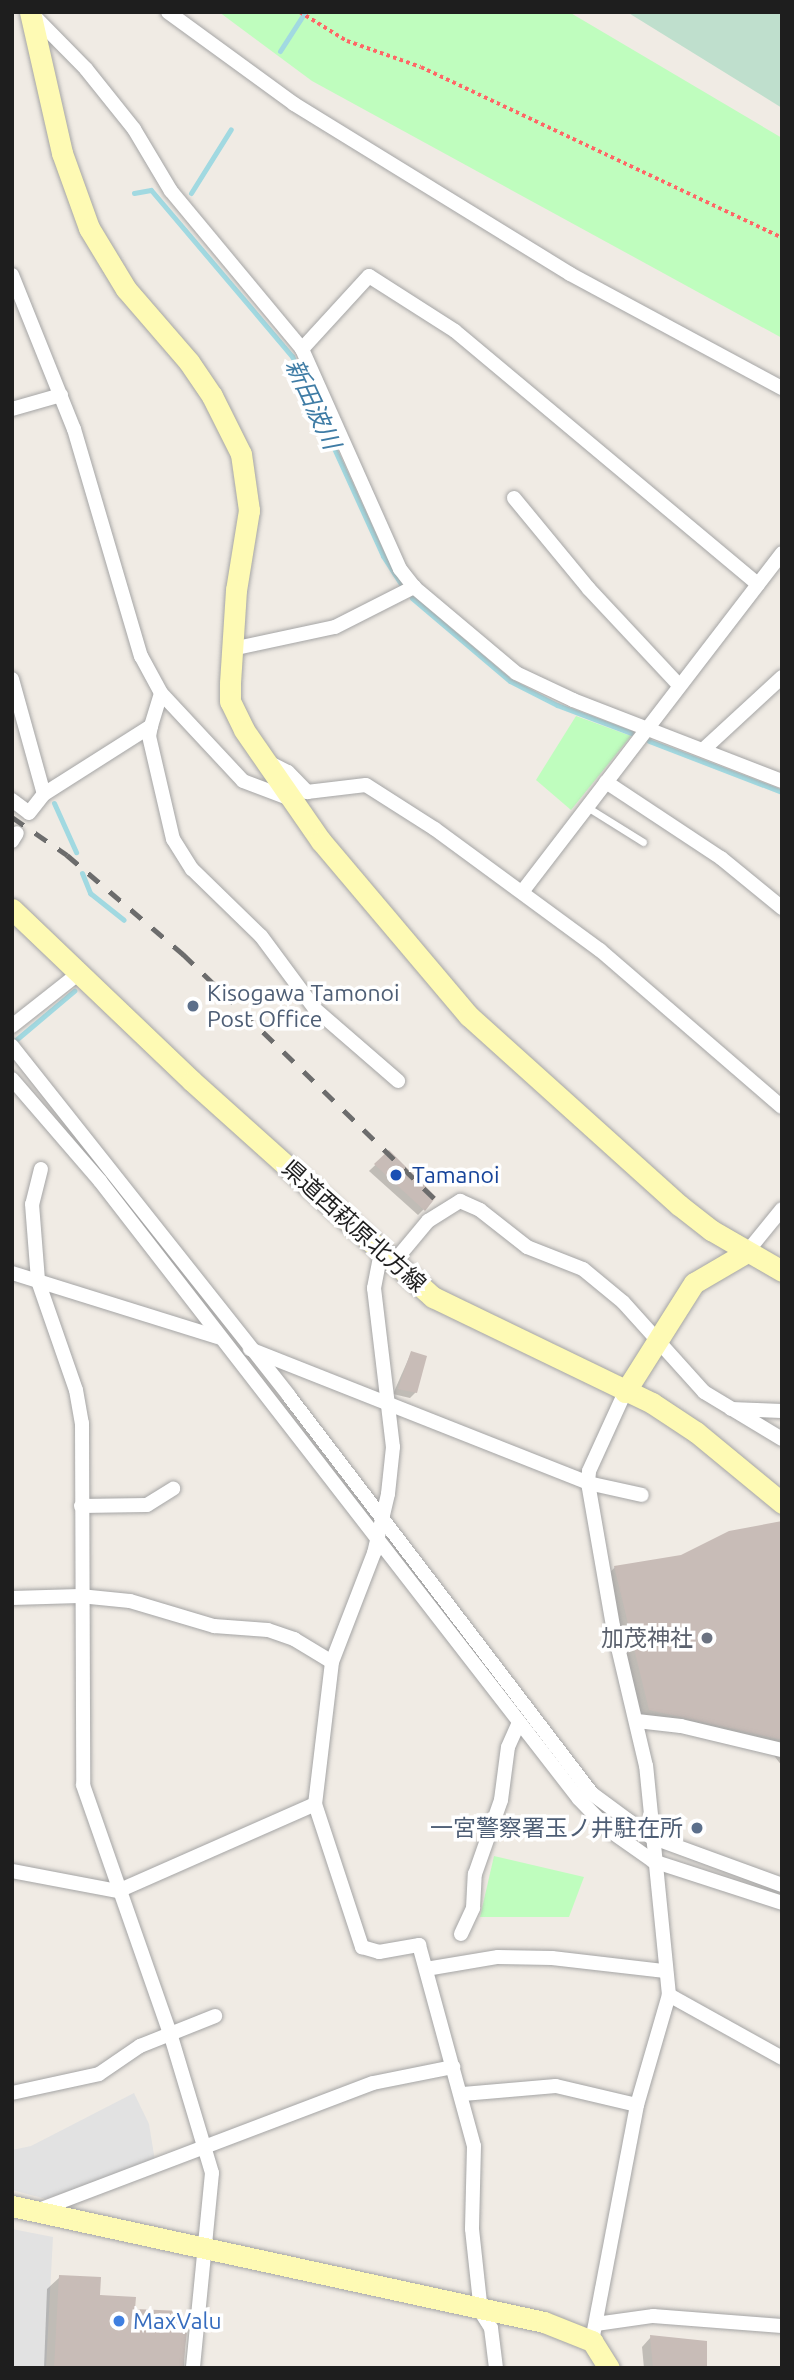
<!DOCTYPE html>
<meta charset="utf-8">
<style>
body{margin:0}
#map{position:relative;width:794px;height:2380px;overflow:hidden;background:#f0ebe4;font-family:Ubuntu,"Noto Sans JP",sans-serif}
div>[style]{position:absolute}
[style*='--x']{left:calc(var(--x)*1px);top:calc(var(--y)*1px);width:calc(var(--w)*1px);rotate:calc(var(--a)*1deg)}
.wetland>*{inset:0;background:#bfdfcd}
.park>*{inset:0;background:#bffdbe}
.parking>*{inset:0;background:#e2e2e2}
.shadow>*{inset:0;background:#0003}
.stream>*{height:5px;margin:-2.5px;padding:0 2.5px;transform-origin:2.5px;border-radius:2.5px;background:#a1d9e1}
.building>*{inset:0;background:#c8bcb7}
.path>*{height:3.5px;margin-top:-1.75px;transform-origin:0;background:repeating-linear-gradient(90deg,#f66 0 3.5px,transparent 0 7px)}
.roads{filter:drop-shadow(0 0 2px #a5a5a5) drop-shadow(0 0 2px #a5a5a5)}
.lane>*{height:7px;margin:-3.5px;padding:0 3.5px;transform-origin:3.5px;border-radius:3.5px;background:#fff}
.street>*{height:14px;margin:-7px;padding:0 7px;transform-origin:7px;border-radius:7px;background:#fff}
.secondary>*{height:21px;margin:-10.5px;padding:0 10.5px;transform-origin:10.5px;border-radius:10.5px;background:#fefab4}
.rail>*{height:5px;margin-top:-2.5px;transform-origin:0;background:repeating-linear-gradient(90deg,#6c6c6c 0 14px,transparent 0 28px)}
.dots>*{width:19px;height:19px;translate:-50% -50%;box-sizing:border-box;border:4px solid #fff;border-radius:50%}
span{translate:-50% -50%;white-space:nowrap;text-align:center;line-height:1.15;-webkit-text-stroke:7px #fff;paint-order:stroke}
.service-label{font-size:23px;color:#4e5e75}
.left{translate:0 -50%;text-align:left}
.right{translate:-100% -50%;text-align:right}
.transit-label{font-size:23px;color:#164399}
.street-label{font-size:23px;color:#1e1e1e}
.worship-label{font-size:23px;color:#5b616d}
.shop-label{font-size:23px;color:#366cbe}
.water-label{font-size:24px;color:#3f7ca5;font-style:italic}
.frame{position:absolute;inset:0;border:14px solid #1e1e1e;pointer-events:none}
</style>
<div id="map">
<div class="wetland">
<div style="clip-path:polygon(627px 12px,780px 12px,782px 108px)"></div>
</div>
<div class="park">
<div style="clip-path:polygon(219px 12px,569px 12px,782px 138px,782px 338px,312px 81px)"></div>
<div style="clip-path:polygon(576px 716px,631px 736px,571px 810px,536px 780px)"></div>
<div style="clip-path:polygon(494px 1856px,584px 1877px,569px 1917px,480px 1917px)"></div>
</div>
<div class="parking">
<div style="clip-path:polygon(134px 2093px,149px 2124px,155px 2161px,46px 2199px,12px 2190px,12px 2150px,31px 2146px)"></div>
<div style="clip-path:polygon(12px 2229px,53px 2237px,46px 2368px,12px 2368px)"></div>
</div>
<div class="shadow">
<div style="clip-path:polygon(389px 1152px,424px 1209px,418px 1215px,369px 1171px)"></div>
<div style="clip-path:polygon(411px 1353px,416px 1392px,410px 1398px,393px 1394px)"></div>
<div style="clip-path:polygon(782px 1523px,782px 1766px,772px 1753px,637px 1722px,603px 1580px,615px 1567px,682px 1557px)"></div>
<div style="clip-path:polygon(60px 2277px,185px 2333px,184px 2368px,44px 2368px,47px 2289px)"></div>
<div style="clip-path:polygon(651px 2337px,705px 2368px,644px 2368px,642px 2347px)"></div>
</div>
<div class="stream">
<div style="--x:280;--y:51;--w:46;--a:-57.3"></div>
<div style="--x:134;--y:193;--w:17;--a:-10"></div>
<div style="--x:151;--y:190;--w:218;--a:49.7"></div>
<div style="--x:292;--y:356;--w:220;--a:65.5"></div>
<div style="--x:383;--y:556;--w:37;--a:57"></div>
<div style="--x:191;--y:193;--w:75;--a:-58"></div>
<div style="--x:412;--y:598;--w:128;--a:40.3"></div>
<div style="--x:510;--y:681;--w:53;--a:27.1"></div>
<div style="--x:557;--y:705;--w:79;--a:20.7"></div>
<div style="--x:649;--y:741;--w:142;--a:21"></div>
<div style="--x:54;--y:803;--w:54;--a:65.8"></div>
<div style="--x:82;--y:873;--w:22;--a:68"></div>
<div style="--x:90;--y:893;--w:43;--a:38.5"></div>
<div style="--x:17;--y:1039;--w:75;--a:-40.1"></div>
</div>
<div class="building">
<div style="clip-path:polygon(389px 1150px,436px 1197px,425px 1211px,374px 1164px)"></div>
<div style="clip-path:polygon(411px 1351px,427px 1356px,417px 1393px,398px 1389px)"></div>
<div style="clip-path:polygon(782px 1521px,782px 1740px,649px 1710px,614px 1566px,681px 1555px,729px 1531px)"></div>
<div style="clip-path:polygon(59px 2275px,101px 2277px,100px 2295px,136px 2297px,135px 2309px,182px 2311px,181px 2331px,187px 2331px,183px 2368px,54px 2368px)"></div>
<div style="clip-path:polygon(650px 2335px,707px 2341px,707px 2368px,653px 2368px)"></div>
</div>
<div class="path">
<div style="--x:300;--y:12;--w:55;--a:31.7"></div>
<div style="--x:347;--y:41;--w:78;--a:19.4"></div>
<div style="--x:421;--y:67;--w:399;--a:25.3"></div>
</div>
<div class="roads">
<div class="lane">
<div style="--x:587;--y:807;--w:66;--a:32"></div>
</div>
<div class="street">
<div style="--x:168;--y:12;--w:156;--a:36.1"></div>
<div style="--x:294;--y:104;--w:324;--a:31.6"></div>
<div style="--x:570;--y:274;--w:241;--a:28.3"></div>
<div style="--x:33;--y:15;--w:76;--a:45.5"></div>
<div style="--x:86;--y:69;--w:77;--a:51.3"></div>
<div style="--x:134;--y:129;--w:72;--a:59.2"></div>
<div style="--x:171;--y:191;--w:205;--a:50.3"></div>
<div style="--x:302;--y:349;--w:241;--a:66"></div>
<div style="--x:400;--y:569;--w:23;--a:52"></div>
<div style="--x:414;--y:587;--w:133;--a:40.1"></div>
<div style="--x:516;--y:673;--w:63;--a:25.3"></div>
<div style="--x:573;--y:700;--w:224;--a:21.2"></div>
<div style="--x:12;--y:275;--w:166;--a:68.1"></div>
<div style="--x:74;--y:429;--w:237;--a:73.6"></div>
<div style="--x:141;--y:656;--w:42;--a:61.6"></div>
<div style="--x:161;--y:693;--w:120;--a:47"></div>
<div style="--x:243;--y:781;--w:48;--a:20.7"></div>
<div style="--x:302;--y:349;--w:99;--a:-47.5"></div>
<div style="--x:369;--y:276;--w:102;--a:32.6"></div>
<div style="--x:455;--y:331;--w:395;--a:39.9"></div>
<div style="--x:12;--y:409;--w:51;--a:-15.9"></div>
<div style="--x:514;--y:498;--w:118;--a:50.5"></div>
<div style="--x:589;--y:589;--w:130;--a:46.9"></div>
<div style="--x:232;--y:649;--w:105;--a:-12.1"></div>
<div style="--x:335;--y:627;--w:89;--a:-26.9"></div>
<div style="--x:12;--y:679;--w:119;--a:74.5"></div>
<div style="--x:151;--y:726;--w:10;--a:101"></div>
<div style="--x:149;--y:736;--w:106;--a:76.9"></div>
<div style="--x:173;--y:839;--w:36;--a:58"></div>
<div style="--x:192;--y:869;--w:96;--a:44.2"></div>
<div style="--x:261;--y:936;--w:91;--a:53.5"></div>
<div style="--x:315;--y:1009;--w:110;--a:40.9"></div>
<div style="--x:704;--y:749;--w:106;--a:-42.7"></div>
<div style="--x:268;--y:762;--w:22;--a:27"></div>
<div style="--x:288;--y:772;--w:28;--a:46"></div>
<div style="--x:307;--y:792;--w:59;--a:-6.8"></div>
<div style="--x:366;--y:785;--w:82;--a:32.5"></div>
<div style="--x:435;--y:829;--w:205;--a:36.3"></div>
<div style="--x:600;--y:950;--w:240;--a:40.8"></div>
<div style="--x:606;--y:782;--w:138;--a:33.5"></div>
<div style="--x:721;--y:858;--w:79;--a:39.3"></div>
<div style="--x:12;--y:800;--w:21;--a:37"></div>
<div style="--x:29;--y:813;--w:24;--a:-52"></div>
<div style="--x:44;--y:794;--w:127;--a:-32.4"></div>
<div style="--x:151;--y:726;--w:34;--a:-73"></div>
<div style="--x:12;--y:841;--w:9;--a:-58"></div>
<div style="--x:522;--y:892;--w:427;--a:-52.5"></div>
<div style="--x:12;--y:1026;--w:85;--a:-38.3"></div>
<div style="--x:12;--y:1046;--w:446;--a:51.6"></div>
<div style="--x:289;--y:1396;--w:499;--a:52.7"></div>
<div style="--x:591;--y:1793;--w:74;--a:36.3"></div>
<div style="--x:651;--y:1837;--w:140;--a:20.1"></div>
<div style="--x:12;--y:1079;--w:135;--a:49.2"></div>
<div style="--x:100;--y:1181;--w:782;--a:52.22"></div>
<div style="--x:579;--y:1799;--w:43;--a:45.9"></div>
<div style="--x:609;--y:1830;--w:54;--a:35.2"></div>
<div style="--x:653;--y:1861;--w:136;--a:18"></div>
<div style="--x:41;--y:1169;--w:36;--a:104"></div>
<div style="--x:32;--y:1204;--w:77;--a:85.5"></div>
<div style="--x:38;--y:1281;--w:115;--a:70.8"></div>
<div style="--x:76;--y:1390;--w:34;--a:80"></div>
<div style="--x:82;--y:1423;--w:362;--a:89.8"></div>
<div style="--x:83;--y:1785;--w:263;--a:70.7"></div>
<div style="--x:170;--y:2033;--w:146;--a:73.3"></div>
<div style="--x:212;--y:2173;--w:196;--a:95.6"></div>
<div style="--x:381;--y:1252;--w:37;--a:101"></div>
<div style="--x:374;--y:1288;--w:160;--a:83.2"></div>
<div style="--x:393;--y:1447;--w:47;--a:96.1"></div>
<div style="--x:388;--y:1494;--w:61;--a:103.3"></div>
<div style="--x:374;--y:1553;--w:117;--a:111.1"></div>
<div style="--x:332;--y:1662;--w:143;--a:96.8"></div>
<div style="--x:315;--y:1804;--w:151;--a:71.8"></div>
<div style="--x:362;--y:1947;--w:18;--a:16"></div>
<div style="--x:379;--y:1952;--w:41;--a:-9.9"></div>
<div style="--x:419;--y:1945;--w:208;--a:74.7"></div>
<div style="--x:474;--y:2146;--w:83;--a:91.4"></div>
<div style="--x:472;--y:2229;--w:83;--a:83.8"></div>
<div style="--x:481;--y:2312;--w:19;--a:58"></div>
<div style="--x:491;--y:2328;--w:40;--a:82.9"></div>
<div style="--x:747;--y:1252;--w:55;--a:-50.9"></div>
<div style="--x:393;--y:1263;--w:55;--a:-50.2"></div>
<div style="--x:428;--y:1221;--w:38;--a:-32"></div>
<div style="--x:460;--y:1201;--w:22;--a:24"></div>
<div style="--x:480;--y:1210;--w:60;--a:38.2"></div>
<div style="--x:527;--y:1247;--w:60;--a:21.4"></div>
<div style="--x:583;--y:1269;--w:52;--a:39.5"></div>
<div style="--x:623;--y:1302;--w:121;--a:48"></div>
<div style="--x:704;--y:1392;--w:91;--a:31.1"></div>
<div style="--x:12;--y:1273;--w:216;--a:17.3"></div>
<div style="--x:250;--y:1349;--w:364;--a:21.6"></div>
<div style="--x:588;--y:1483;--w:55;--a:12.5"></div>
<div style="--x:731;--y:1409;--w:51;--a:2.2"></div>
<div style="--x:81;--y:1506;--w:66;--a:-0.9"></div>
<div style="--x:147;--y:1505;--w:31;--a:-32"></div>
<div style="--x:12;--y:1598;--w:68;--a:-1.7"></div>
<div style="--x:80;--y:1596;--w:50;--a:5.7"></div>
<div style="--x:130;--y:1601;--w:88;--a:16.6"></div>
<div style="--x:214;--y:1626;--w:54;--a:4.2"></div>
<div style="--x:268;--y:1630;--w:28;--a:19"></div>
<div style="--x:294;--y:1639;--w:44;--a:31.2"></div>
<div style="--x:637;--y:1721;--w:44;--a:6.5"></div>
<div style="--x:681;--y:1726;--w:104;--a:13.4"></div>
<div style="--x:12;--y:1871;--w:108;--a:10.7"></div>
<div style="--x:118;--y:1891;--w:215;--a:-23.8"></div>
<div style="--x:461;--y:1934;--w:29;--a:-65"></div>
<div style="--x:473;--y:1908;--w:34;--a:-87"></div>
<div style="--x:475;--y:1874;--w:78;--a:-70.6"></div>
<div style="--x:501;--y:1800;--w:53;--a:-82.5"></div>
<div style="--x:508;--y:1747;--w:24;--a:-66"></div>
<div style="--x:426;--y:1969;--w:73;--a:-9.5"></div>
<div style="--x:498;--y:1957;--w:54;--a:1.1"></div>
<div style="--x:552;--y:1958;--w:114;--a:6.6"></div>
<div style="--x:669;--y:1995;--w:129;--a:29.1"></div>
<div style="--x:12;--y:2093;--w:89;--a:-12.3"></div>
<div style="--x:99;--y:2074;--w:50;--a:-34.3"></div>
<div style="--x:140;--y:2046;--w:81;--a:-21.8"></div>
<div style="--x:463;--y:2094;--w:93;--a:-4.9"></div>
<div style="--x:556;--y:2086;--w:83;--a:13.2"></div>
<div style="--x:36;--y:2211;--w:360;--a:-20.8"></div>
<div style="--x:373;--y:2083;--w:82;--a:-11.3"></div>
<div style="--x:596;--y:2324;--w:58;--a:-8"></div>
<div style="--x:653;--y:2316;--w:129;--a:4.4"></div>
<div style="--x:592;--y:2341;--w:240;--a:-79.2"></div>
<div style="--x:637;--y:2105;--w:115;--a:-73.8"></div>
<div style="--x:669;--y:1995;--w:230;--a:-95.7"></div>
<div style="--x:646;--y:1766;--w:144;--a:-103.3"></div>
<div style="--x:613;--y:1626;--w:145;--a:-99.9"></div>
<div style="--x:588;--y:1483;--w:12;--a:-85"></div>
<div style="--x:589;--y:1471;--w:87;--a:-65.5"></div>
</div>
<div class="secondary">
<div style="--x:30;--y:12;--w:145;--a:77.2"></div>
<div style="--x:62;--y:153;--w:80;--a:70.2"></div>
<div style="--x:89;--y:228;--w:71;--a:58.8"></div>
<div style="--x:126;--y:289;--w:96;--a:49.2"></div>
<div style="--x:189;--y:362;--w:41;--a:55.9"></div>
<div style="--x:212;--y:396;--w:65;--a:63.4"></div>
<div style="--x:241;--y:454;--w:57;--a:81.9"></div>
<div style="--x:249;--y:510;--w:81;--a:99.2"></div>
<div style="--x:236;--y:590;--w:93;--a:93.7"></div>
<div style="--x:230;--y:683;--w:18;--a:90"></div>
<div style="--x:230;--y:701;--w:32;--a:64"></div>
<div style="--x:244;--y:730;--w:135;--a:55.3"></div>
<div style="--x:321;--y:841;--w:229;--a:49.8"></div>
<div style="--x:469;--y:1016;--w:283;--a:42"></div>
<div style="--x:679;--y:1205;--w:41;--a:38"></div>
<div style="--x:711;--y:1230;--w:82;--a:30"></div>
<div style="--x:12;--y:909;--w:249;--a:43.7"></div>
<div style="--x:192;--y:1081;--w:324;--a:41.9"></div>
<div style="--x:433;--y:1297;--w:243;--a:25.8"></div>
<div style="--x:652;--y:1403;--w:53;--a:33.4"></div>
<div style="--x:696;--y:1432;--w:112;--a:39.5"></div>
<div style="--x:625;--y:1392;--w:129;--a:-57.7"></div>
<div style="--x:694;--y:1283;--w:61;--a:-30.3"></div>
<div style="--x:12;--y:2206;--w:544;--a:12.3"></div>
<div style="--x:544;--y:2322;--w:52;--a:21.6"></div>
<div style="--x:592;--y:2341;--w:32;--a:58"></div>
</div>
</div>
<div class="rail">
<div style="--x:12;--y:817;--w:67;--a:34.6"></div>
<div style="--x:67;--y:855;--w:153;--a:40.5"></div>
<div style="--x:183;--y:954;--w:356;--a:44.2"></div>
</div>
<div class="dots">
<div style="left:193px;top:1006px;background:#5c6f8a"></div>
<div style="left:396px;top:1175px;background:#1a4fb4"></div>
<div style="left:707px;top:1638px;background:#6b7280"></div>
<div style="left:697px;top:1828px;background:#5c6f8a"></div>
<div style="left:119px;top:2321px;background:#3f7fe0"></div>
</div>
<div class="service-label">
<span class="left" style="left:207px;top:1006px">Kisogawa Tamonoi<br>Post Office</span>
<span class="right" style="left:683px;top:1828px">一宮警察署玉ノ井駐在所</span>
</div>
<div class="transit-label">
<span class="left" style="left:412px;top:1175px">Tamanoi</span>
</div>
<div class="street-label">
<span style="left:354px;top:1226px;rotate:42deg">県道西萩原北方線</span>
</div>
<div class="worship-label">
<span class="right" style="left:693px;top:1638px">加茂神社</span>
</div>
<div class="shop-label">
<span class="left" style="left:133px;top:2321px">MaxValu</span>
</div>
<div class="water-label">
<span style="left:313px;top:404px;rotate:65deg">新田波川</span>
</div>
<div class="frame"></div>
</div>
